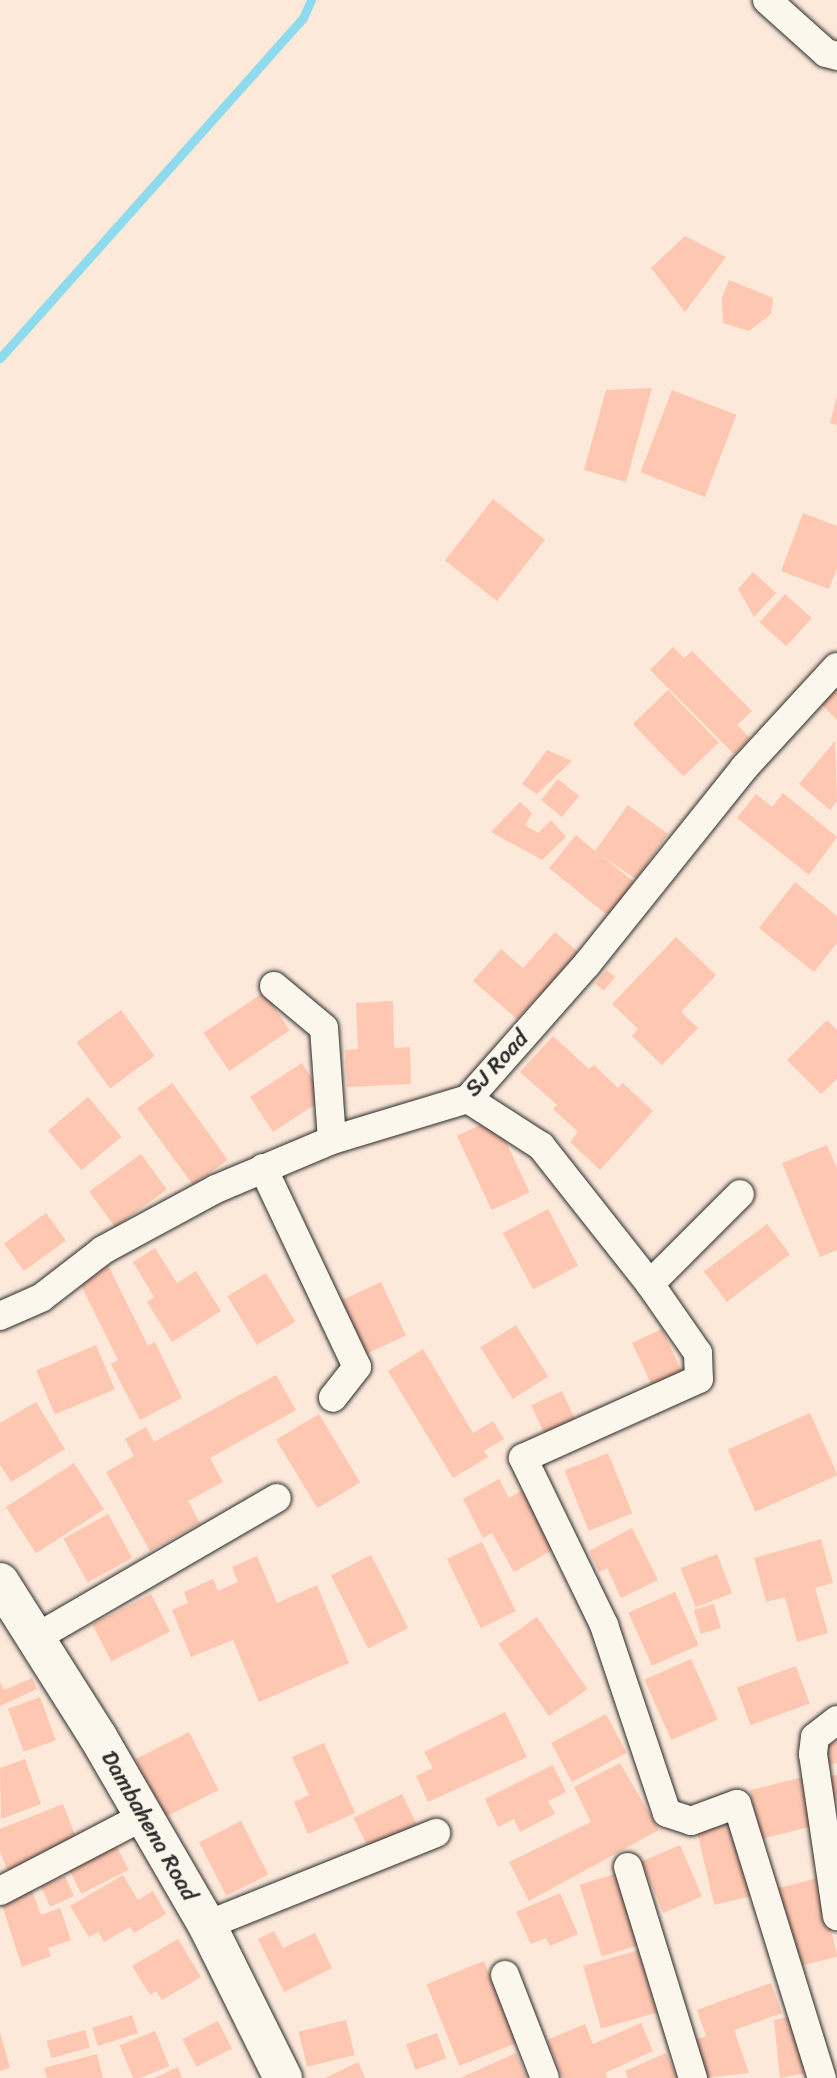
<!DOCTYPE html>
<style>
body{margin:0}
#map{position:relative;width:837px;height:2078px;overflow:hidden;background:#fce9da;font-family:Sriracha,sans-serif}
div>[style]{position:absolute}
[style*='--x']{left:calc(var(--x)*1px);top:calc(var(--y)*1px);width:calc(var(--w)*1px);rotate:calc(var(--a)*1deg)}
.stream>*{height:9px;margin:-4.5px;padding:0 4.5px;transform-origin:4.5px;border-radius:4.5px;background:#8edbed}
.building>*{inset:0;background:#fec7b1;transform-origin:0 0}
.roads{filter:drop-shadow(0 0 2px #2b2b2b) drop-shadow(0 0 2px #2b2b2b)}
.street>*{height:28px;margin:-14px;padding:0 14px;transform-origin:14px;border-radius:14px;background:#fbf7ec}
.secondary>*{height:38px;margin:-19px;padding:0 19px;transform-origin:19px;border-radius:19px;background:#fbf7ec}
span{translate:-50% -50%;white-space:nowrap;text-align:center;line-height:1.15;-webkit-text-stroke:5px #fbf7ec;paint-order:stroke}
.street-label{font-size:23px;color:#2b2b2b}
</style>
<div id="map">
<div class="stream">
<div style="--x:0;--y:358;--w:455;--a:-48.3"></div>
<div style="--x:303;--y:18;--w:20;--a:-66"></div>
</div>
<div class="building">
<div style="clip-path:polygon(685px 236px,726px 257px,685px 312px,651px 268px)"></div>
<div style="clip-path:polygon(729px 280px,773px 298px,771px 314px,749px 331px,723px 323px,722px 298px)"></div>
<div style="clip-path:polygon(652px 388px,626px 482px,584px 470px,606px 390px)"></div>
<div style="left:672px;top:390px;width:69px;height:88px;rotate:21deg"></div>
<div style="clip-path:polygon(837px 396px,837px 425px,830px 423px)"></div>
<div style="left:493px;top:499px;width:66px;height:78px;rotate:38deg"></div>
<div style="clip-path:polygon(803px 513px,837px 526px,837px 568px,829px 589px,781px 571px)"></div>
<div style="clip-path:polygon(753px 572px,776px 593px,754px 617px,738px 589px)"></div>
<div style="left:785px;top:594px;width:36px;height:38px;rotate:42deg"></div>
<div style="clip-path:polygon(673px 647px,684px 658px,692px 651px,752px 711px,737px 725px,750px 738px,734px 754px,650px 670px)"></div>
<div style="clip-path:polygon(837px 685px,837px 720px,820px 703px)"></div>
<div style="left:668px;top:690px;width:73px;height:49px;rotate:46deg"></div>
<div style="clip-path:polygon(835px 741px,837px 801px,830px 810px,799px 784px)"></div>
<div style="clip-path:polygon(547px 750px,572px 761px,537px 794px,522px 784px)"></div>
<div style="left:558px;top:779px;width:27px;height:27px;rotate:39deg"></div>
<div style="clip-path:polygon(783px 793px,837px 837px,809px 875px,737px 818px,756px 794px,772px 807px)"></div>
<div style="clip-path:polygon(520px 802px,532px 813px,525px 825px,538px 833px,551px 820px,566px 837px,542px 860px,491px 832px)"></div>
<div style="clip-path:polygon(628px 805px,668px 834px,636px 879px,602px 856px,638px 885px,612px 919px,549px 868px,576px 835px,595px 851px)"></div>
<div style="clip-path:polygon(795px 882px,837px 916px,837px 943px,814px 972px,759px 928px)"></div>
<div style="clip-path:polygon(555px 932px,583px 956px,544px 1002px,538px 996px,517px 1019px,473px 981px,501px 949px,523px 968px)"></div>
<div style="clip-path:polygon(676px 937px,716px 975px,681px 1012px,698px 1028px,662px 1065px,632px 1036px,638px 1029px,612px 1004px)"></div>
<div style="left:607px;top:970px;width:11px;height:18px;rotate:41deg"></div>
<div style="left:264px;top:992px;width:46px;height:73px;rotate:56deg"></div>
<div style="clip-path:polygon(393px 1001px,394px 1048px,410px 1047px,411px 1084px,347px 1087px,345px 1050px,358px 1049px,356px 1003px)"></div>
<div style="left:121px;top:1010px;width:57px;height:55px;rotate:54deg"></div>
<div style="clip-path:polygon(827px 1020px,837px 1030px,837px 1079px,821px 1094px,787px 1060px)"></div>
<div style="clip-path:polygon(553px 1036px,589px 1069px,594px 1065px,618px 1088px,623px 1083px,653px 1111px,600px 1170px,570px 1142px,578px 1132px,553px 1109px,557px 1105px,520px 1072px)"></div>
<div style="left:302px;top:1063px;width:42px;height:62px;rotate:57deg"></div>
<div style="left:172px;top:1083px;width:95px;height:43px;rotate:54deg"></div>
<div style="left:88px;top:1097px;width:52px;height:52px;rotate:50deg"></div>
<div style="left:495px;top:1118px;width:82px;height:42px;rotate:65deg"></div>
<div style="clip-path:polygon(827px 1145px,837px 1169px,837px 1250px,820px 1257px,782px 1163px)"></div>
<div style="left:141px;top:1154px;width:44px;height:64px;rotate:54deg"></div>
<div style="left:548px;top:1209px;width:64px;height:51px;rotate:62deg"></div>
<div style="left:46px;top:1213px;width:34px;height:52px;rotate:54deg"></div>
<div style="left:767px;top:1224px;width:38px;height:79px;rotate:53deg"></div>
<div style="clip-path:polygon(155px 1248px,177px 1283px,196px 1271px,221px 1311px,172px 1342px,147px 1302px,154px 1297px,133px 1262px)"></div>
<div style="clip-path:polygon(108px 1265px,148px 1346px,155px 1342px,182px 1398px,140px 1420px,111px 1364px,118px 1360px,78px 1279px)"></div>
<div style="left:266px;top:1273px;width:57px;height:45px;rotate:59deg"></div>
<div style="left:381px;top:1282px;width:59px;height:44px;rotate:65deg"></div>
<div style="left:516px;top:1325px;width:61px;height:42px;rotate:58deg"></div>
<div style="left:662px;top:1329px;width:54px;height:33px;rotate:65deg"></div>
<div style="left:96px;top:1345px;width:48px;height:65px;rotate:67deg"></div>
<div style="clip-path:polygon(423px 1349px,473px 1433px,493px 1421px,504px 1439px,484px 1451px,488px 1457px,453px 1478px,388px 1371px)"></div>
<div style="clip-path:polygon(276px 1375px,296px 1410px,210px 1458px,223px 1482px,188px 1501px,200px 1523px,150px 1551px,106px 1472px,134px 1456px,125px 1439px,146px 1427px,154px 1442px)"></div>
<div style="left:562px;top:1391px;width:31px;height:34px;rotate:65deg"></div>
<div style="clip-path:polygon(36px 1402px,65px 1449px,11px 1482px,0 1465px,0 1423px)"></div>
<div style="left:810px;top:1413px;width:68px;height:90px;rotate:66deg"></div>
<div style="left:319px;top:1414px;width:80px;height:50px;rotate:59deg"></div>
<div style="left:608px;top:1453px;width:65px;height:47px;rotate:68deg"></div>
<div style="left:74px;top:1463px;width:55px;height:81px;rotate:57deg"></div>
<div style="clip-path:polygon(499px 1479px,509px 1498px,526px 1488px,558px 1547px,514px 1572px,492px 1533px,483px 1538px,463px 1499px)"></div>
<div style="left:108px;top:1514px;width:50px;height:51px;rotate:61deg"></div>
<div style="clip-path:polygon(632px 1528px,658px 1580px,621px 1598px,607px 1568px,599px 1572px,589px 1551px)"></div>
<div style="clip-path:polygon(821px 1539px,833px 1583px,815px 1588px,828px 1633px,797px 1642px,785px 1597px,766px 1602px,754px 1558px)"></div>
<div style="left:482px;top:1542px;width:77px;height:39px;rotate:64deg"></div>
<div style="left:717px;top:1554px;width:42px;height:39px;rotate:69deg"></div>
<div style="left:371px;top:1555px;width:82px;height:45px;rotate:63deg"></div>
<div style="clip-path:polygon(257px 1556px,277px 1603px,317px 1585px,349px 1663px,259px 1702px,233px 1640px,191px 1657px,172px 1610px,188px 1603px,184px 1592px,213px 1579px,218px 1591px,238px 1582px,232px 1567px)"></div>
<div style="left:675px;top:1592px;width:58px;height:51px;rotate:66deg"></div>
<div style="left:151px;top:1594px;width:42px;height:66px;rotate:63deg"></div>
<div style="left:714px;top:1604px;width:25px;height:21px;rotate:74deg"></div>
<div style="left:537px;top:1617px;width:88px;height:47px;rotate:55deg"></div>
<div style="left:691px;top:1659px;width:66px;height:51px;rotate:66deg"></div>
<div style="left:796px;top:1666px;width:40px;height:63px;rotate:70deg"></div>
<div style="clip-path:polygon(32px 1678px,37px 1689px,0 1706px,0 1682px,4px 1690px)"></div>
<div style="left:40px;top:1697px;width:46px;height:34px;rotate:70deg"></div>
<div style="clip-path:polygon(505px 1712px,527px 1757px,428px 1802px,416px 1776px,433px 1768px,424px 1752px)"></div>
<div style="left:606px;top:1714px;width:44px;height:62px;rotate:62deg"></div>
<div style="left:189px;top:1732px;width:65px;height:60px;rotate:63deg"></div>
<div style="clip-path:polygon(837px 1742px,837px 1763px,824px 1766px,819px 1746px)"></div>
<div style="clip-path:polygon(324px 1743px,355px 1813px,308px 1834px,294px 1802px,309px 1795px,292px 1757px)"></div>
<div style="clip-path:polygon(25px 1759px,41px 1804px,1px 1819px,0 1768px)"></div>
<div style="clip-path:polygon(620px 1763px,659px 1830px,529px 1901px,509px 1862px,591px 1822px,574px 1787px)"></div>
<div style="clip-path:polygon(553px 1765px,566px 1792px,548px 1801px,555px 1814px,520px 1832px,514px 1819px,498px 1827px,485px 1799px)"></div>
<div style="clip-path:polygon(837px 1775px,837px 1799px,829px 1801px,823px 1778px)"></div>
<div style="left:803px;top:1777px;width:50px;height:55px;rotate:76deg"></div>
<div style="left:402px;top:1794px;width:34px;height:54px;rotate:64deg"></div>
<div style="clip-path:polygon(63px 1804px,79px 1845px,8px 1872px,0 1851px,0 1829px)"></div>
<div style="left:241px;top:1821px;width:60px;height:47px;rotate:63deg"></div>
<div style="left:735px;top:1822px;width:76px;height:39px;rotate:77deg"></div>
<div style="left:115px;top:1843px;width:30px;height:53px;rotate:63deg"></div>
<div style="left:680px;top:1845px;width:56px;height:42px;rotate:67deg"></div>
<div style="left:618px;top:1873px;width:75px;height:40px;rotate:73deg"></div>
<div style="clip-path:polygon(123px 1875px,138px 1900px,153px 1891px,166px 1914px,134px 1933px,130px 1927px,104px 1942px,98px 1932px,89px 1937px,70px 1906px)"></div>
<div style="left:65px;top:1876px;width:22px;height:26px;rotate:66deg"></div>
<div style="left:818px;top:1878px;width:81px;height:45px;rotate:76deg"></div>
<div style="clip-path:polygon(31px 1888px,41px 1915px,60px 1908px,71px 1940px,48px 1948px,51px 1956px,22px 1967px,0 1899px)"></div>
<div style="clip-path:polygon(560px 1893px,578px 1934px,550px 1946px,546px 1938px,531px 1944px,516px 1912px)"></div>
<div style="clip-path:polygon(274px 1931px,283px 1948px,315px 1933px,332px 1968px,284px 1992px,258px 1939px)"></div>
<div style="clip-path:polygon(178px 1939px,201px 1977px,162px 2000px,156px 1991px,150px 1995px,132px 1966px)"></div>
<div style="left:639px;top:1950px;width:65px;height:58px;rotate:74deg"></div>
<div style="left:484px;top:1961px;width:88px;height:62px;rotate:68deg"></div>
<div style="clip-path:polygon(771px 1983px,782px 2013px,734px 2030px,749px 2073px,705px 2078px,692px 2041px,706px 2036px,697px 2010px)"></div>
<div style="left:132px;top:2015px;width:19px;height:42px;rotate:72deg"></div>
<div style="clip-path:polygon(794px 2016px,806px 2073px,780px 2078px,774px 2020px)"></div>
<div style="left:346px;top:2020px;width:36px;height:49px;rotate:76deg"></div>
<div style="left:218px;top:2021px;width:31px;height:40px;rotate:63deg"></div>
<div style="clip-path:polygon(641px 2023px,653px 2051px,605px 2073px,607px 2078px,563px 2078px,547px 2040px,585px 2024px,593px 2044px)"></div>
<div style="left:85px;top:2030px;width:18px;height:40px;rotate:74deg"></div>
<div style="left:155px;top:2031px;width:38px;height:38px;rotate:68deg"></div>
<div style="clip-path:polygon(0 2032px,10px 2068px,0 2071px)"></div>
<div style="left:437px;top:2033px;width:27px;height:33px;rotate:70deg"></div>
<div style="clip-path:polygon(516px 2053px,527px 2078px,460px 2078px)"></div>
<div style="clip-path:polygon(666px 2053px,677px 2078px,628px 2078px,625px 2071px)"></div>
<div style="clip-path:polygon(97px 2054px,103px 2078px,47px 2078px,44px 2068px)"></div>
<div style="clip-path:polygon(358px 2062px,365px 2078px,325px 2078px)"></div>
<div style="clip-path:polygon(178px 2067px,182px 2078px,154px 2078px)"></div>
</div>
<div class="roads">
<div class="street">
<div style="--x:767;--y:0;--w:79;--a:41.9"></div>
<div style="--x:826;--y:53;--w:11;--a:15"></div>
<div style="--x:274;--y:986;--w:65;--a:40"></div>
<div style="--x:324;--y:1028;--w:112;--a:85.9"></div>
<div style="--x:468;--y:1099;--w:87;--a:32.8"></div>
<div style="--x:541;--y:1146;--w:176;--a:51.7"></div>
<div style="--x:650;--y:1284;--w:84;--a:55.2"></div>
<div style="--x:698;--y:1353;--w:26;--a:88"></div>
<div style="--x:699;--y:1379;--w:193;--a:155.8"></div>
<div style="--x:523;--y:1458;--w:186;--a:64.1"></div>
<div style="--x:604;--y:1625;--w:198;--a:71.5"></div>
<div style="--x:667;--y:1813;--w:25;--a:18"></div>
<div style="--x:691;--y:1821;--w:49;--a:-20.3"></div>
<div style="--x:737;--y:1804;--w:287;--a:72.8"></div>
<div style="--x:263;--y:1168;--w:220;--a:64.7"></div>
<div style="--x:357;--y:1367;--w:39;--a:128"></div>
<div style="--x:650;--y:1284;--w:127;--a:-45"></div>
<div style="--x:0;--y:1316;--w:45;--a:-23.7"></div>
<div style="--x:41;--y:1298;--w:78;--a:-37.7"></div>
<div style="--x:103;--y:1250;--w:128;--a:-28.4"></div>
<div style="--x:216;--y:1189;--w:126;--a:-22.9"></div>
<div style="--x:332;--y:1140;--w:142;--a:-16.8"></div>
<div style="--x:468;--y:1099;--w:180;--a:-48.6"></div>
<div style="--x:587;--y:964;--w:251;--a:-51.3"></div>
<div style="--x:744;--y:768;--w:137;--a:-47.4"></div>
<div style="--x:37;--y:1637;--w:277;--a:-30.1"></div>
<div style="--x:837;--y:1720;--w:28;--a:142"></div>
<div style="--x:815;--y:1737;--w:17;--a:97"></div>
<div style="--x:813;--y:1754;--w:164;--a:81.6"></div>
<div style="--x:628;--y:1867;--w:221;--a:72.9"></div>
<div style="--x:0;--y:1891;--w:160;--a:-27.5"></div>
<div style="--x:207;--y:1925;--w:247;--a:-21.9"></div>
<div style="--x:505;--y:1975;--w:110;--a:68.8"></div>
</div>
<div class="secondary">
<div style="--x:0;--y:1582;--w:183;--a:57.7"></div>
<div style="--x:98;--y:1737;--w:217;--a:59.9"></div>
<div style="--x:207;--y:1925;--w:171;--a:63.6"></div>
</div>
</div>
<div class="street-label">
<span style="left:497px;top:1064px;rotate:-47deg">SJ Road</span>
<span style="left:149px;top:1826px;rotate:60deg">Dambahena Road</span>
</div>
</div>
